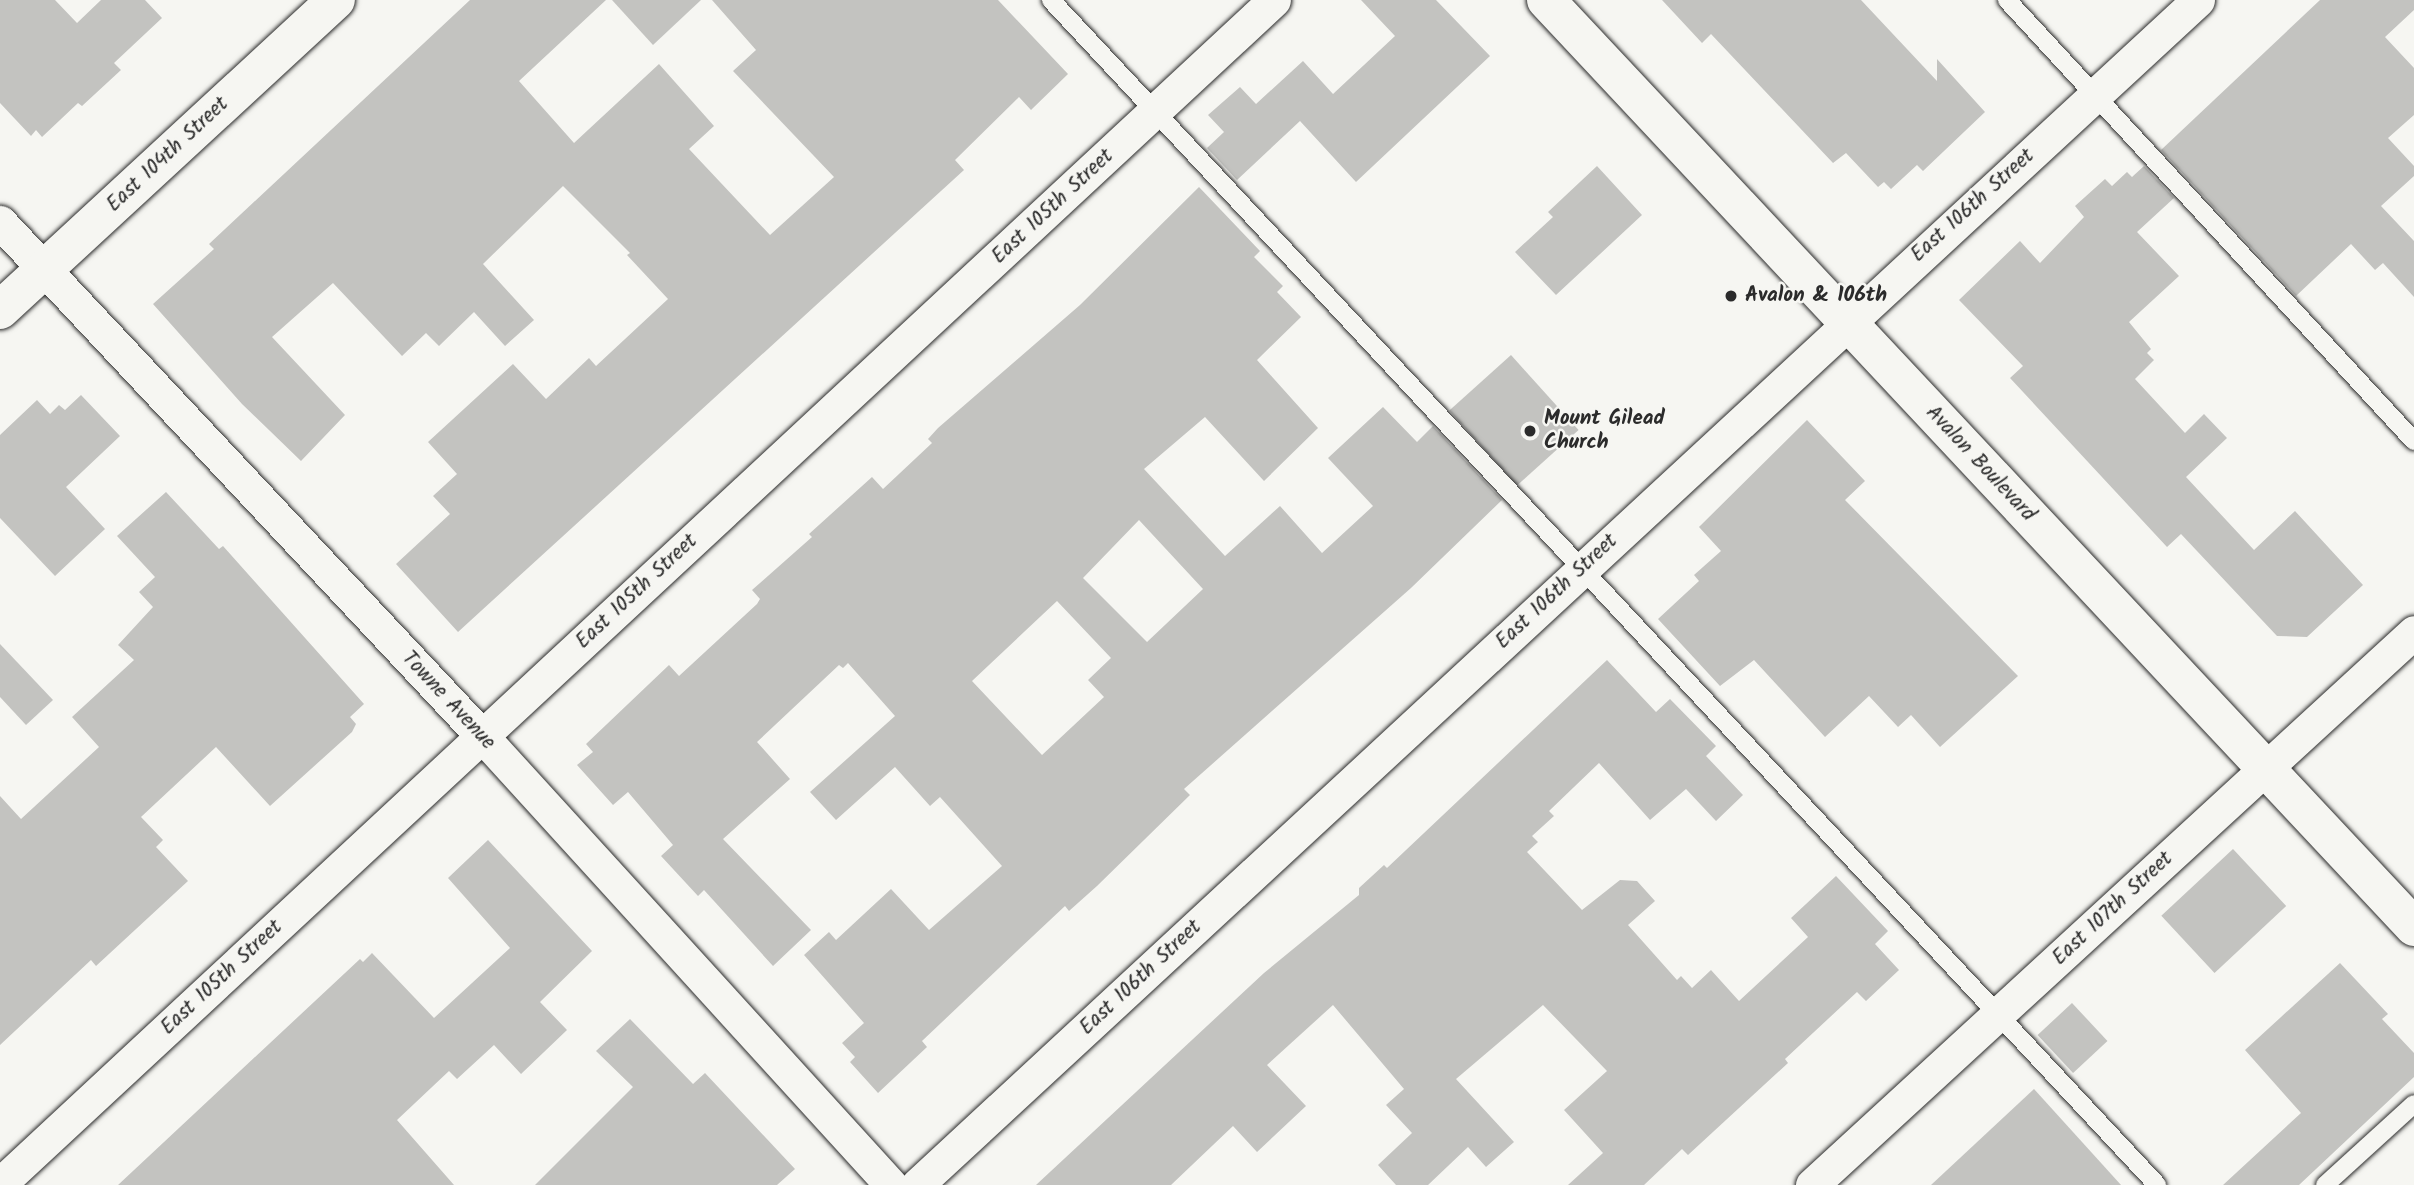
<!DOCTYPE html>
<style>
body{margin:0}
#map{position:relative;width:2414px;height:1185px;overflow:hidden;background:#f6f6f2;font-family:Kalam,sans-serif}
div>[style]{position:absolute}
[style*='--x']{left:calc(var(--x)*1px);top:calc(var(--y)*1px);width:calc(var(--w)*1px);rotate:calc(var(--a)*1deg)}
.building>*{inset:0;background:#c3c3c0;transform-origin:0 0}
.roads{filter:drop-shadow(0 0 2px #2b2b2b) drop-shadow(0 0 2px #2b2b2b)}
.service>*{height:18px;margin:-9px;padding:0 9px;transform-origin:9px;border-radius:9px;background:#f6f6f2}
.minor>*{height:33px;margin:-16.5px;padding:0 16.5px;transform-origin:16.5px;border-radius:16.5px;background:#f6f6f2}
.tertiary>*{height:38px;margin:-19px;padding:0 19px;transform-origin:19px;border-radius:19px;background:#f6f6f2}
.secondary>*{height:38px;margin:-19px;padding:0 19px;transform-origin:19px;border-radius:19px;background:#f6f6f2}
.dots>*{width:19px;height:19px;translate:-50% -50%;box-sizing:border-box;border:4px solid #f6f6f2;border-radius:50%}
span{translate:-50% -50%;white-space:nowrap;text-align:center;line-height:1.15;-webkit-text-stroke:5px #f6f6f2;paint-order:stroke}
.street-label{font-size:21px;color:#2b2b2b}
.poi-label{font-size:21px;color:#2b2b2b;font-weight:700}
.left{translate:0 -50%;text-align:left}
</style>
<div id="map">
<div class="building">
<div style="clip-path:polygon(0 0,55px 0,77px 23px,101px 0,145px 0,162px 18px,114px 63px,121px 70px,82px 106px,78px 103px,42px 137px,36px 130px,31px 136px,0 103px)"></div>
<div style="clip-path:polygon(470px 0,606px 0,519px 81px,574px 143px,659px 64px,714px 126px,689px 149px,770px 235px,834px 177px,733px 71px,756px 50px,712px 0,998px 0,1068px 74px,1031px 110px,1019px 97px,955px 160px,964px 170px,458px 632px,396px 564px,450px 514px,433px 496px,457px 474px,428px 442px,513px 364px,546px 399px,589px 358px,596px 366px,668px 299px,627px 255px,630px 253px,563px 186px,483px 264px,534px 320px,505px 346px,474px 312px,439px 346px,426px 333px,402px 356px,333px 283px,272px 337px,345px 415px,301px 461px,242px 404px,153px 304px,214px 249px,209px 244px)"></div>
<div style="clip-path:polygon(612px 0,701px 0,653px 45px)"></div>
<div style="clip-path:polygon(1361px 0,1436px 0,1490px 56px,1356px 182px,1300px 121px,1237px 180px,1207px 148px,1224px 132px,1208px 115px,1240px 87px,1256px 104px,1303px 61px,1333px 94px,1395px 36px)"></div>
<div style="clip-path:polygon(1662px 0,1861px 0,1937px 81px,1937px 59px,1985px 112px,1923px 171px,1917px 165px,1891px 189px,1884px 182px,1878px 187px,1846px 153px,1833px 163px,1711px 34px,1702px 43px)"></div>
<div style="clip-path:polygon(2320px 0,2414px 0,2414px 10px,2385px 37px,2414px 68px,2414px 115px,2388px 138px,2414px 166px,2414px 176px,2381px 206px,2414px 241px,2414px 297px,2383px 263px,2375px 270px,2351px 244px,2296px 296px,2161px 150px)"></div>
<div style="clip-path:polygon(1597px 166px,1642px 215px,1556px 295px,1515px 252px,1553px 217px,1548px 212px)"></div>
<div style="clip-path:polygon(2144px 166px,2174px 198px,2137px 232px,2179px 276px,2129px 322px,2151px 349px,2147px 353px,2154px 360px,2135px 379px,2185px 433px,2204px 414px,2227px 438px,2186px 477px,2254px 550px,2295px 511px,2363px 585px,2307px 637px,2277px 636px,2181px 534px,2167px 547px,2010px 378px,2023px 366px,1959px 300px,2020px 241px,2040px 263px,2084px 217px,2075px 206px,2105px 179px,2112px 186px,2127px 172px,2132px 177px)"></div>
<div style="clip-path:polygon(evenodd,1199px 187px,1260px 251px,1254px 257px,1283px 286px,1277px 292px,1301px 317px,1257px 360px,1318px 428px,1264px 481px,1205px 417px,1144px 469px,1225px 556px,1280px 506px,1322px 553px,1373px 506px,1328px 458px,1383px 407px,1417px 442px,1433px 426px,1502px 500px,1411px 588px,1184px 789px,1190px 795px,1097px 886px,1069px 911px,1065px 906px,1017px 951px,922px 1041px,927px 1047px,878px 1093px,850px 1062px,855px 1057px,842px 1043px,864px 1023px,804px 955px,829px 932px,836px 940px,891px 889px,929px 930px,1002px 866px,940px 797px,930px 806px,895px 767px,836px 820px,810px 792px,895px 716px,848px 663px,843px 668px,839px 665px,757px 742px,790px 779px,723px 839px,811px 930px,773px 966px,704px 890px,698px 896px,661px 856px,673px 845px,628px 792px,613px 805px,577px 765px,593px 752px,586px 744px,669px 665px,679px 676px,757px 604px,760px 599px,752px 590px,812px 537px,809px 534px,872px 477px,883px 489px,932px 443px,928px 439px,938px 428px,1080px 305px,1199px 187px,1139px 520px,1203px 589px,1147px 642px,1083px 578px,1139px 520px,1199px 187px,1057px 601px,1111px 658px,1088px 680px,1104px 697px,1042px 755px,972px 681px,1057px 601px)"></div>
<div style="left:1511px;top:355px;width:101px;height:83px;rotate:48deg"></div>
<div style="clip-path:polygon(81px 395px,120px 436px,66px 487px,105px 529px,55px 576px,0 518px,0 435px,37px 400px,50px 414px,59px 405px,65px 410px)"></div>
<div style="clip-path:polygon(1807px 420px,1865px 481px,1845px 500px,2018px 676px,1940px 747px,1911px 715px,1898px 727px,1869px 696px,1825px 737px,1754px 660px,1720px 686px,1658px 619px,1699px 581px,1694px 575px,1721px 551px,1699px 527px)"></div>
<div style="clip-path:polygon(166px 492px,219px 549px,223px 546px,364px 704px,350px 717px,356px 724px,352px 732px,270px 806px,216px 747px,141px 817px,163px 840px,156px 847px,188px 881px,96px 966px,91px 960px,0 1045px,0 796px,21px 819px,99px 747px,72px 717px,134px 660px,118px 645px,153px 607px,139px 592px,155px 577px,117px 536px)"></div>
<div style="clip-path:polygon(0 644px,53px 700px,26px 725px,0 697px)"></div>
<div style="clip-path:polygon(1607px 660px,1656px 712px,1670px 699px,1716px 746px,1706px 756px,1743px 795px,1716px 821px,1686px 789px,1650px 820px,1599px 763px,1549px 811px,1554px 816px,1532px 836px,1538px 842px,1527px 852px,1582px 910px,1620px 880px,1637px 881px,1655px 901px,1628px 925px,1677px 980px,1681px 976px,1692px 988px,1711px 970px,1739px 1001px,1808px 937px,1791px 918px,1836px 876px,1888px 931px,1875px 944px,1899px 970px,1866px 1001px,1857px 992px,1785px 1059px,1788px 1063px,1688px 1155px,1682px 1149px,1644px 1185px,1568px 1185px,1603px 1153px,1564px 1110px,1607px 1071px,1543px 1005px,1456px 1079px,1514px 1142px,1486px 1167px,1468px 1147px,1428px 1185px,1396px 1185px,1378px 1165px,1412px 1133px,1386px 1105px,1404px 1089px,1333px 1005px,1267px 1065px,1306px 1106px,1257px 1152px,1233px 1126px,1171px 1185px,1036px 1185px,1264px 973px,1359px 895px,1359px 888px,1384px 865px,1387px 868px)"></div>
<div style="clip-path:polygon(488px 840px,592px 951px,540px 1002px,567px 1030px,521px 1074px,494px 1045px,457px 1079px,449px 1071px,397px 1120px,454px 1185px,118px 1185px,360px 959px,363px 962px,372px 953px,434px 1018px,510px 948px,448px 878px)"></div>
<div style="left:2233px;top:849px;width:78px;height:98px;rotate:47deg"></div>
<div style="clip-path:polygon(2340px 963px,2388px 1014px,2382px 1019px,2414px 1053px,2414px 1077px,2299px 1185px,2223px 1185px,2301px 1113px,2245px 1050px)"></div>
<div style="left:2072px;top:1003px;width:52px;height:47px;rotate:47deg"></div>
<div style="clip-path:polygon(630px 1019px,693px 1084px,705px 1073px,795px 1169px,777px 1185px,535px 1185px,633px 1087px,596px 1051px)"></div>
<div style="clip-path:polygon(2034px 1089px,2121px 1185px,1931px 1185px)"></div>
</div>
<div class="roads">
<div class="service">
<div style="--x:1051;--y:0;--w:1621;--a:46.97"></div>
<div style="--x:2007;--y:0;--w:600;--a:47.3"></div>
<div style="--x:2325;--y:1185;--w:120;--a:-42.3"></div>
</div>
<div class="minor">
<div style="--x:0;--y:222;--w:705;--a:46.84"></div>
<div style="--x:482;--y:736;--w:607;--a:47.67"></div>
<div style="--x:0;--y:1184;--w:1739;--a:-42.9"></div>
<div style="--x:917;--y:1185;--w:1745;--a:-42.77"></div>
<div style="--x:1812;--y:1185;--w:817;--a:-42.57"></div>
</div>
<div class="tertiary">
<div style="--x:0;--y:310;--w:457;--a:-42.7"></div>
</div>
<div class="secondary">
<div style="--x:1546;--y:0;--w:1270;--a:46.88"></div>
</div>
</div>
<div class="dots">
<div style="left:1731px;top:296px;background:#2b2b2b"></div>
<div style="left:1530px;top:431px;background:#2b2b2b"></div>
</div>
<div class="street-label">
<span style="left:168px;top:155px;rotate:-43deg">East 104th Street</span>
<span style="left:1973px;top:206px;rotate:-42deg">East 106th Street</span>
<span style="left:1053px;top:207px;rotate:-43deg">East 105th Street</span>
<span style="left:1980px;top:464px;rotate:47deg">Avalon Boulevard</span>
<span style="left:637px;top:592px;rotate:-43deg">East 105th Street</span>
<span style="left:1557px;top:592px;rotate:-43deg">East 106th Street</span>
<span style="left:448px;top:701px;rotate:47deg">Towne Avenue</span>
<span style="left:2113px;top:909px;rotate:-43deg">East 107th Street</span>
<span style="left:222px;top:978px;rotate:-43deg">East 105th Street</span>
<span style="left:1141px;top:978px;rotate:-43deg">East 106th Street</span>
</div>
<div class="poi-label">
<span class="left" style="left:1745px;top:296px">Avalon &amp; 106th</span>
<span class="left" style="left:1544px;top:431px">Mount Gilead<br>Church</span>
</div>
</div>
